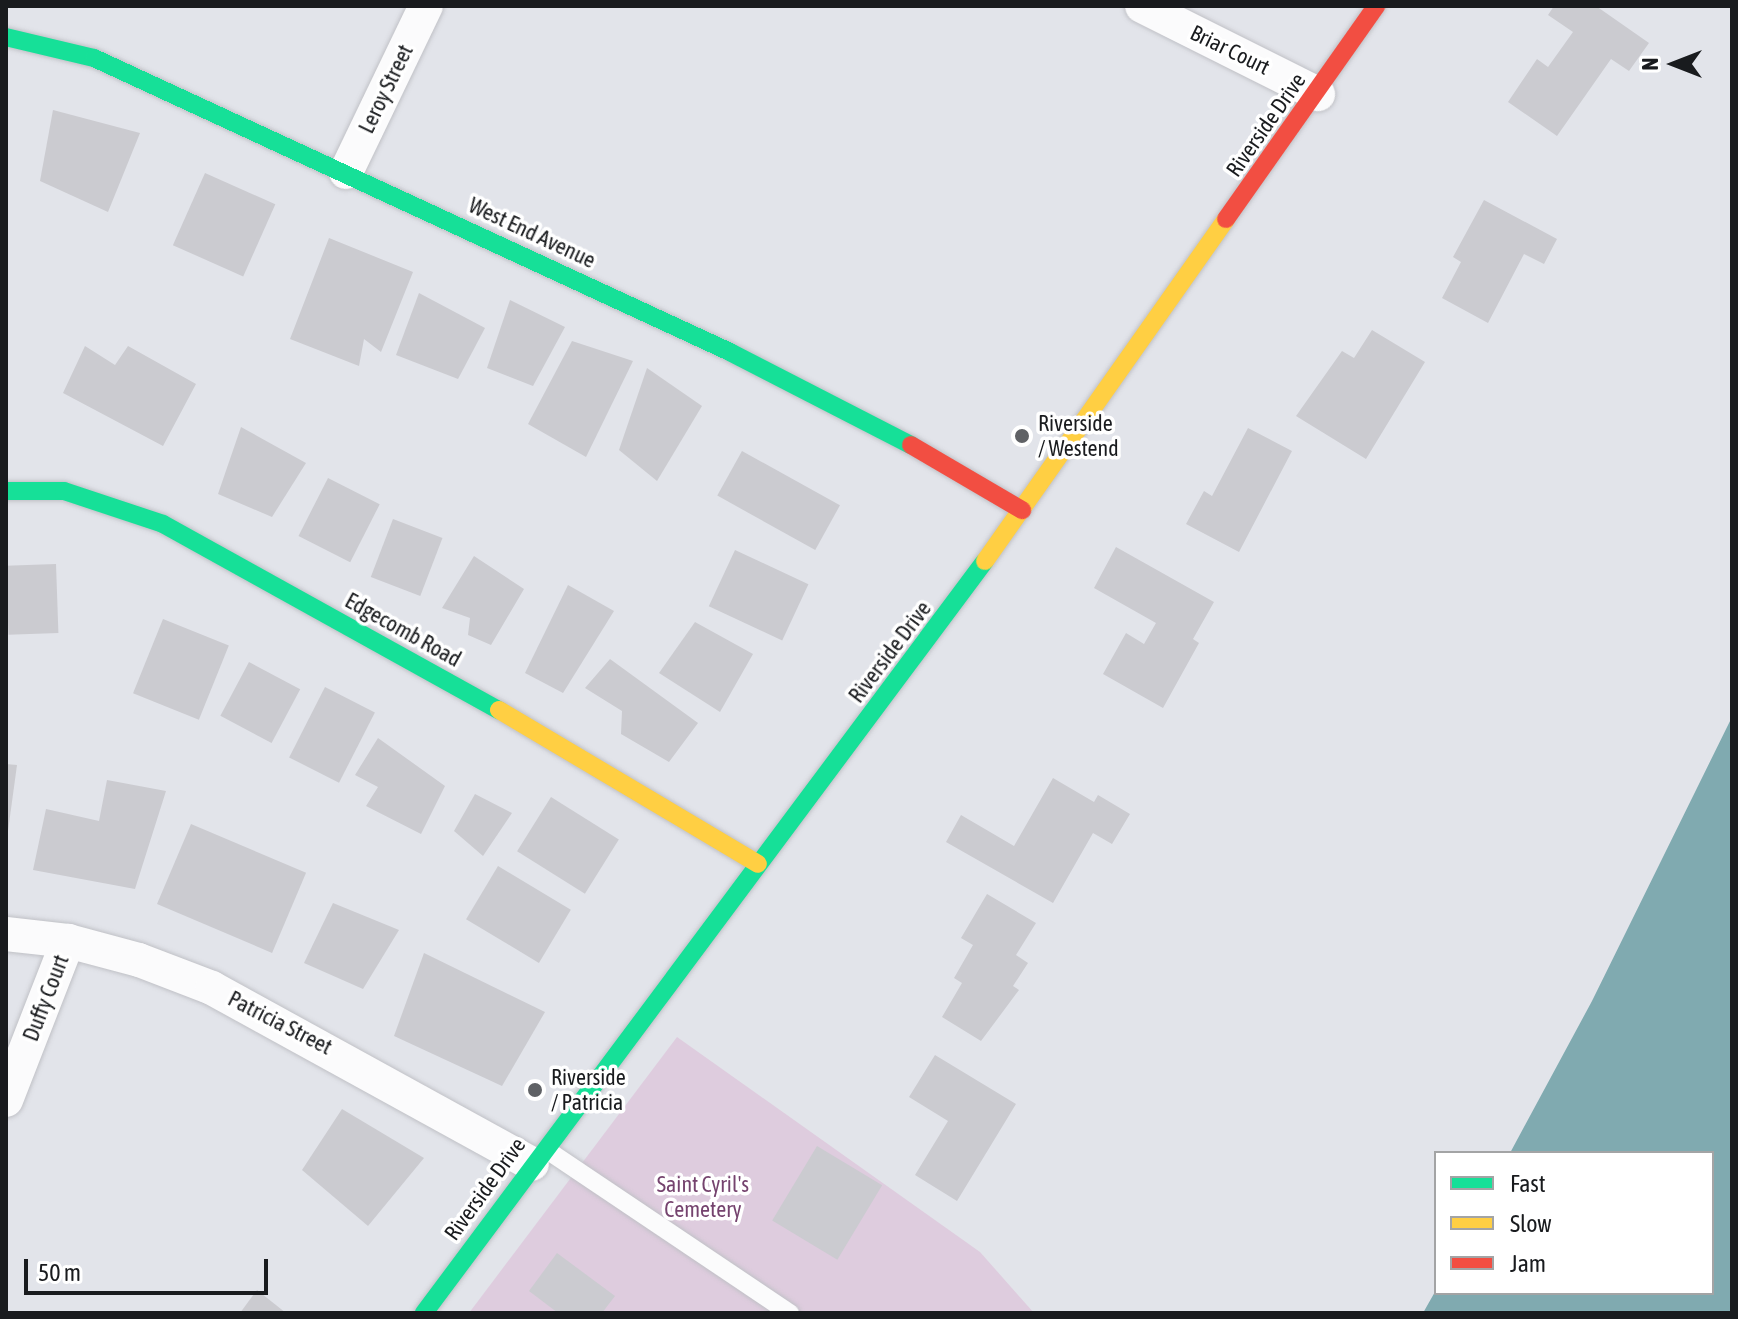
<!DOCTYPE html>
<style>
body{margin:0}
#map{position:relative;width:1738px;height:1319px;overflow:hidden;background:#e2e4ea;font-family:"Asap Condensed",sans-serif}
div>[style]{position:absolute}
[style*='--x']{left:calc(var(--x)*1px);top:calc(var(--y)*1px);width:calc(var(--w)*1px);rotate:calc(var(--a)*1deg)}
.green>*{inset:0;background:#deccde}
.water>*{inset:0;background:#80aab0}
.building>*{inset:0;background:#cbcbd0;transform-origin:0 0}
.roads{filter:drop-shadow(0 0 2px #c0c1c6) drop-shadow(0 0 2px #c0c1c6)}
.lane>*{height:18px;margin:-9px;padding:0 9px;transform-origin:9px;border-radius:9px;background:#fbfbfc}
.street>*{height:34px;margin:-17px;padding:0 17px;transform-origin:17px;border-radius:17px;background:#fbfbfc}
.fast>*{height:18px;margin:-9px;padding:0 9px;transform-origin:9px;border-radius:9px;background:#16e098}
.slow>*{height:18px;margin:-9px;padding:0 9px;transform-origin:9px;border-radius:9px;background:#ffcf43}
.jam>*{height:18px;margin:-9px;padding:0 9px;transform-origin:9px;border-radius:9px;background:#f24e42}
.dots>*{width:22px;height:22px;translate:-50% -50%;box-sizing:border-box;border:4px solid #fff;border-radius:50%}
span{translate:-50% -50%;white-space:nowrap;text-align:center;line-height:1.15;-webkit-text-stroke:7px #fff;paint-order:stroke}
.street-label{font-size:22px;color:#191b1e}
.poi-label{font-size:22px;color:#191b1e}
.left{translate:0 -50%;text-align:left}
.park-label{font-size:22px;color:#75436e}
.frame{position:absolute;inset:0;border:8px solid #191b1e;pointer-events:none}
.legend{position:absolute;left:1434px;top:1151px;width:280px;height:144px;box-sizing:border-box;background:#fff;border:2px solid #a3a4a5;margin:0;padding:10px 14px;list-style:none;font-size:24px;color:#191b1e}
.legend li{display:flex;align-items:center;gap:16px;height:40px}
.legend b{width:40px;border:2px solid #a3a4a5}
.north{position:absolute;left:1634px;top:24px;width:80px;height:80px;-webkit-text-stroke:6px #fff;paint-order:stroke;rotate:270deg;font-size:22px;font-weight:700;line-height:32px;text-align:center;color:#191b1e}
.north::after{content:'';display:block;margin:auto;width:28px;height:36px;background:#191b1e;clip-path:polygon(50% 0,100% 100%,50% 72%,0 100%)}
.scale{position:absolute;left:24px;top:1259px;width:244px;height:36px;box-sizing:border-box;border:4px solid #191b1e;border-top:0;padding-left:10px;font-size:24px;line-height:28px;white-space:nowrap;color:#191b1e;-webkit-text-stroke:6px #fff;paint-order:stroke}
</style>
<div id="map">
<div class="green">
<div style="clip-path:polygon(677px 1037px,980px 1252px,1034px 1313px,469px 1313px)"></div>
</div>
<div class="water">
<div style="clip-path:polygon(1732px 717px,1732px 1313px,1423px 1313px,1436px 1290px,1712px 1293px,1712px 1153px,1510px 1153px,1592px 1001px)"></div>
</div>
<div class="building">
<div style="clip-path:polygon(1554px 6px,1596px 6px,1649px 43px,1629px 71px,1611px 59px,1557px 136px,1508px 102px,1537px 59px,1548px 67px,1573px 32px,1548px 15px)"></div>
<div style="clip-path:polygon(53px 110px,140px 133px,108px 212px,40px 181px)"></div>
<div style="left:205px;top:173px;width:77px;height:79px;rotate:24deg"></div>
<div style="clip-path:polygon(1484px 200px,1557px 239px,1544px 264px,1524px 254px,1488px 323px,1442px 298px,1461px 262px,1453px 257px)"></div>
<div style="clip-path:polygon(329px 238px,413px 272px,381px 352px,364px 339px,359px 366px,290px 339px)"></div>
<div style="clip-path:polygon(419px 293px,485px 328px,458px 379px,396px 355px)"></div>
<div style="clip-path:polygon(510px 300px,565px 327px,533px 386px,487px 368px)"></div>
<div style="clip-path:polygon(1372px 330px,1425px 362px,1366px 459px,1296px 416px,1342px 351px,1354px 358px)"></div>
<div style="clip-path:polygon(572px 341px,633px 361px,586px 457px,528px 424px)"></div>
<div style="clip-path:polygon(85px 346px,115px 365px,128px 346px,196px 384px,163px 446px,63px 393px)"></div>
<div style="clip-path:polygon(647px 368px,702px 406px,657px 481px,619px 450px)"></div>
<div style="clip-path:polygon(241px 427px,306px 463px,272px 517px,218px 494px)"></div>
<div style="clip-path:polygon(1248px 428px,1292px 451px,1239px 552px,1186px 524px,1204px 491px,1212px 496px)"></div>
<div style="left:742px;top:451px;width:112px;height:51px;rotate:29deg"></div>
<div style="left:328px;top:478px;width:58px;height:65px;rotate:27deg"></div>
<div style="left:393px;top:519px;width:53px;height:62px;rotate:21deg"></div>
<div style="clip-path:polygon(1116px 547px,1214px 602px,1193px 639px,1199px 643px,1163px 708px,1103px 674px,1126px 633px,1144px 644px,1156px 623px,1094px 588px)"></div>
<div style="left:735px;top:550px;width:81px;height:62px;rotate:25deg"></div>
<div style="clip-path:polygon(474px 556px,524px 589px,491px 645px,468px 635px,470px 618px,442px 608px)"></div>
<div style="left:56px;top:564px;width:69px;height:50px;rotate:88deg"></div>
<div style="clip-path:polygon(568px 585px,614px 611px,563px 693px,525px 673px)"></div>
<div style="left:163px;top:619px;width:71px;height:80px;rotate:22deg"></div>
<div style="clip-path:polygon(695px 622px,753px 654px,720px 712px,659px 673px)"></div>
<div style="clip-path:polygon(610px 659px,698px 723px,669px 762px,621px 734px,622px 711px,585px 688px)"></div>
<div style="left:249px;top:662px;width:58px;height:61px;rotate:28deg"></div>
<div style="left:325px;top:687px;width:56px;height:79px;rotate:27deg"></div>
<div style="clip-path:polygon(378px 738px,445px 786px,421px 834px,366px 806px,378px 787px,355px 775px)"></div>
<div style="clip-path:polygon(6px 764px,17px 765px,8px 831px,6px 831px)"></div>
<div style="clip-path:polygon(1053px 778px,1094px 802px,1098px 795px,1130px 814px,1112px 844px,1093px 833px,1053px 903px,946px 842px,961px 815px,1014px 846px)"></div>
<div style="clip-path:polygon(107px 780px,166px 791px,135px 889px,33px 870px,46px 809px,99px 821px)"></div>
<div style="clip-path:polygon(475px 794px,512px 813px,483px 856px,454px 831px)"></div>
<div style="left:551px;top:797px;width:80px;height:64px;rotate:32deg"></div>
<div style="left:191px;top:824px;width:125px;height:87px;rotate:23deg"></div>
<div style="left:498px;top:866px;width:85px;height:62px;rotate:31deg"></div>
<div style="clip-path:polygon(987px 894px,1036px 923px,1016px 955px,1028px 963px,1013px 986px,1019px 990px,981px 1041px,942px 1017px,962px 983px,954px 978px,973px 945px,961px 938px)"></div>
<div style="clip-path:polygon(333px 903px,399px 930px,363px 989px,304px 963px)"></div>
<div style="clip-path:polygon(424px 953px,545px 1012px,502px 1086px,394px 1036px)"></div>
<div style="clip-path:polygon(935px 1055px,1016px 1104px,957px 1201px,915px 1175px,948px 1121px,909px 1097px)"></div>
<div style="clip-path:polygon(342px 1109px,424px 1158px,368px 1226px,302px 1170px)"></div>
<div style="left:817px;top:1146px;width:76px;height:87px;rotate:31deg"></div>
<div style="clip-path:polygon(557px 1253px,615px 1296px,602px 1313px,558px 1313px,529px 1291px)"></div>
<div style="clip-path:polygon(257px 1290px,286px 1313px,240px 1313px)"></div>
</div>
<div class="roads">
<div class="lane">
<div style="--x:547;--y:1150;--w:293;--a:33.9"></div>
</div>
<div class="street">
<div style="--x:1142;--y:6;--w:197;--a:26.6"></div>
<div style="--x:346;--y:172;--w:184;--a:-64.3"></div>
<div style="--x:6;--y:934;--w:62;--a:6.4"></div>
<div style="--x:68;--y:941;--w:73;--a:15"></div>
<div style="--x:139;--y:960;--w:78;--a:21"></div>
<div style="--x:212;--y:988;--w:365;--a:28.8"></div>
<div style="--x:6;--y:1100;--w:171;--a:-68.7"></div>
</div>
<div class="fast">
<div style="--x:6;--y:37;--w:90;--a:13.4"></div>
<div style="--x:94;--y:58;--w:701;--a:24.81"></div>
<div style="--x:730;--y:352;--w:203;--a:27.2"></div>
<div style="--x:6;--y:491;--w:58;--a:0"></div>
<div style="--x:64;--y:491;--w:104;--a:18.4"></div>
<div style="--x:163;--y:524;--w:384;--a:29"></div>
<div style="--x:424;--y:1313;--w:938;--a:-53.28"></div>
</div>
<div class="slow">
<div style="--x:985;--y:561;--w:418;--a:-54.8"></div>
<div style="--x:499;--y:710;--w:301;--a:30.7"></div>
</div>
<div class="jam">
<div style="--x:1226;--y:219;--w:261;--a:-54.8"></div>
<div style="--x:911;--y:445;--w:129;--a:30.4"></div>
</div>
</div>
<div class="dots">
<div style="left:1022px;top:436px;background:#5f6165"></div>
<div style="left:535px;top:1090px;background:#5f6165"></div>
</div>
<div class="street-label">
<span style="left:1230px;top:50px;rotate:26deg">Briar Court</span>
<span style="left:386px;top:89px;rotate:-64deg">Leroy Street</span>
<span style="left:1266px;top:125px;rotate:-55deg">Riverside Drive</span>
<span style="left:532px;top:233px;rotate:25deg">West End Avenue</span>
<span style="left:403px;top:630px;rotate:29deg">Edgecomb Road</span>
<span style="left:890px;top:652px;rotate:-53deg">Riverside Drive</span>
<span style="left:46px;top:998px;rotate:-69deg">Duffy Court</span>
<span style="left:280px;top:1023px;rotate:27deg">Patricia Street</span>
<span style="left:485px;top:1189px;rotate:-54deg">Riverside Drive</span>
</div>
<div class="poi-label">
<span class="left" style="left:1038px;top:436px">Riverside<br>/ Westend</span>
<span class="left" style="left:551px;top:1090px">Riverside<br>/ Patricia</span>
</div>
<div class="park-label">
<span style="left:703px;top:1197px">Saint Cyril's<br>Cemetery</span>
</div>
<div class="frame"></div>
<ul class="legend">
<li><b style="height:10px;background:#16e098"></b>Fast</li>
<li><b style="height:10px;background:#ffcf43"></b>Slow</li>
<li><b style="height:10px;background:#f24e42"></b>Jam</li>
</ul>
<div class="north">N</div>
<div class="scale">50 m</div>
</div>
